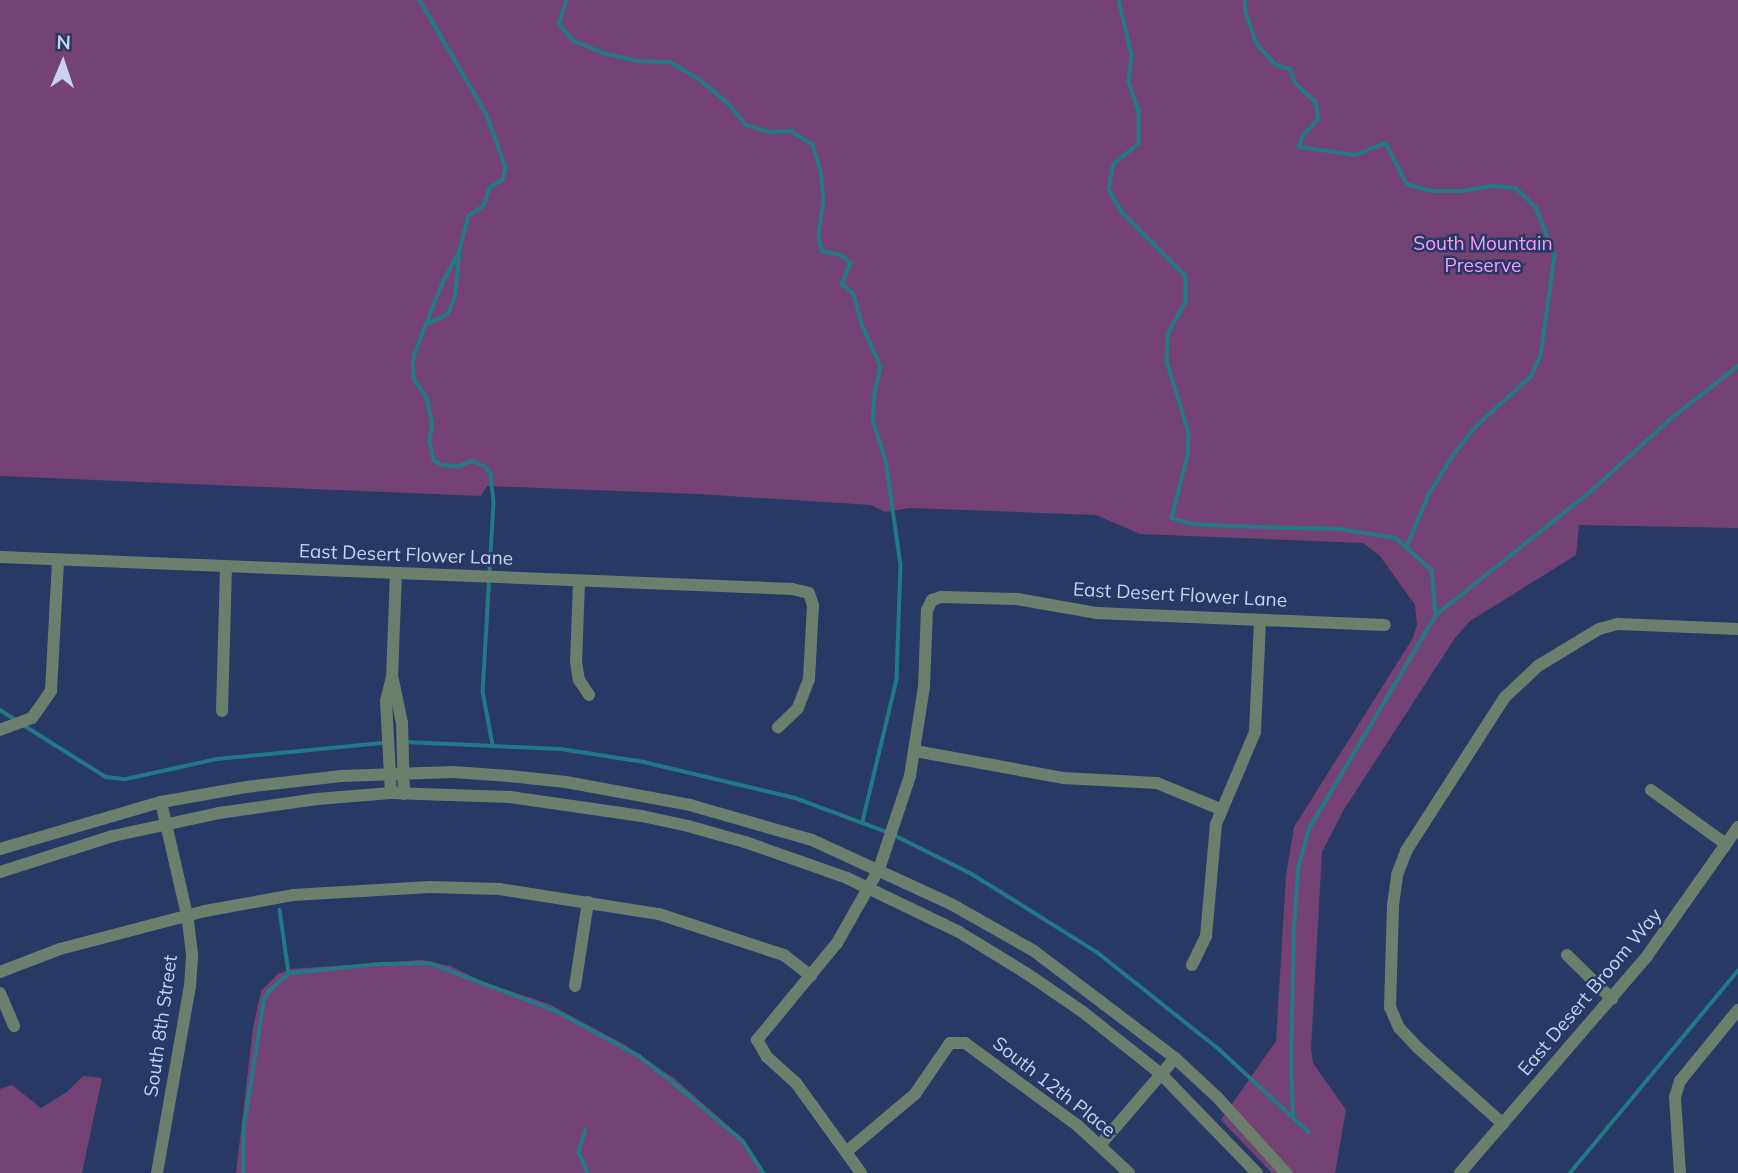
<!DOCTYPE html>
<style>
body{margin:0}
#map{position:relative;width:1738px;height:1173px;overflow:hidden;background:#293966;font-family:Mulish,sans-serif}
div>[style]{position:absolute}
[style*='--x']{left:calc(var(--x)*1px);top:calc(var(--y)*1px);width:calc(var(--w)*1px);rotate:calc(var(--a)*1deg)}
.green>*{inset:0;background:#744374}
.stream>*{height:3.5px;margin:-1.75px;padding:0 1.75px;transform-origin:1.75px;border-radius:1.75px;background:#227a84}
.minor>*{height:12px;margin:-6px;padding:0 6px;transform-origin:6px;border-radius:6px;background:#6c7f6d}
span{translate:-50% -50%;white-space:nowrap;text-align:center;line-height:1.15;-webkit-text-stroke:5px #293966;paint-order:stroke}
.park-label{font-size:19px;color:#fa9af9}
.street-label{font-size:19px;color:#c7d2ee}
.north{position:absolute;left:28px;top:28px;width:70px;height:70px;-webkit-text-stroke:5px #293966;paint-order:stroke;rotate:2deg;font-size:19px;font-weight:700;line-height:28px;text-align:center;color:#c7d2ee}
.north::after{content:'';display:block;margin:auto;width:24px;height:32px;background:#c7d2ee;clip-path:polygon(50% 0,100% 100%,50% 72%,0 100%)}
</style>
<div id="map">
<div class="green">
<div style="clip-path:polygon(0 0,1738px 0,1738px 528px,1579px 525px,1576px 555px,1470px 621px,1455px 638px,1343px 811px,1322px 852px,1311px 1049px,1313px 1063px,1346px 1110px,1335px 1173px,1272px 1173px,1221px 1120px,1276px 1041px,1286px 876px,1294px 827px,1413px 638px,1417px 625px,1415px 605px,1380px 556px,1363px 543px,1140px 534px,1096px 515px,910px 508px,885px 512px,871px 505px,697px 494px,487px 486px,481px 496px,0 476px)"></div>
<div style="clip-path:polygon(422px 960px,450px 966px,483px 982px,549px 1004px,625px 1045px,675px 1079px,742px 1138px,765px 1173px,236px 1173px,253px 1028px,261px 991px,278px 974px,291px 969px)"></div>
<div style="clip-path:polygon(83px 1076px,102px 1078px,82px 1173px,0 1173px,0 1089px,12px 1085px,41px 1108px,67px 1092px)"></div>
</div>
<div class="stream">
<div style="--x:420;--y:0;--w:133;--a:59.8"></div>
<div style="--x:487;--y:115;--w:56;--a:70.3"></div>
<div style="--x:506;--y:168;--w:12;--a:104"></div>
<div style="--x:503;--y:180;--w:15;--a:148"></div>
<div style="--x:490;--y:188;--w:19;--a:108"></div>
<div style="--x:484;--y:206;--w:18;--a:146"></div>
<div style="--x:469;--y:216;--w:38;--a:105"></div>
<div style="--x:459;--y:253;--w:36;--a:118"></div>
<div style="--x:442;--y:285;--w:74;--a:111.4"></div>
<div style="--x:415;--y:354;--w:13;--a:99"></div>
<div style="--x:413;--y:367;--w:11;--a:85"></div>
<div style="--x:414;--y:378;--w:25;--a:58"></div>
<div style="--x:427;--y:399;--w:26;--a:77"></div>
<div style="--x:433;--y:424;--w:17;--a:100"></div>
<div style="--x:430;--y:441;--w:19;--a:78"></div>
<div style="--x:434;--y:460;--w:9;--a:32"></div>
<div style="--x:442;--y:465;--w:17;--a:3"></div>
<div style="--x:459;--y:466;--w:14;--a:-21"></div>
<div style="--x:472;--y:461;--w:15;--a:23"></div>
<div style="--x:486;--y:467;--w:9;--a:54"></div>
<div style="--x:491;--y:474;--w:29;--a:84"></div>
<div style="--x:494;--y:503;--w:188;--a:93.3"></div>
<div style="--x:483;--y:691;--w:55;--a:79.5"></div>
<div style="--x:567;--y:0;--w:25;--a:108"></div>
<div style="--x:559;--y:24;--w:23;--a:49"></div>
<div style="--x:574;--y:41;--w:31;--a:22"></div>
<div style="--x:603;--y:53;--w:36;--a:13"></div>
<div style="--x:638;--y:61;--w:32;--a:2"></div>
<div style="--x:670;--y:62;--w:32;--a:30"></div>
<div style="--x:698;--y:78;--w:42;--a:40.2"></div>
<div style="--x:730;--y:105;--w:26;--a:51"></div>
<div style="--x:746;--y:125;--w:25;--a:16"></div>
<div style="--x:770;--y:132;--w:21;--a:-3"></div>
<div style="--x:791;--y:131;--w:26;--a:32"></div>
<div style="--x:813;--y:145;--w:27;--a:73"></div>
<div style="--x:821;--y:171;--w:28;--a:84"></div>
<div style="--x:824;--y:199;--w:36;--a:98"></div>
<div style="--x:819;--y:235;--w:16;--a:79"></div>
<div style="--x:822;--y:251;--w:19;--a:12"></div>
<div style="--x:841;--y:255;--w:13;--a:39"></div>
<div style="--x:851;--y:263;--w:23;--a:113"></div>
<div style="--x:842;--y:284;--w:16;--a:40"></div>
<div style="--x:854;--y:294;--w:31;--a:75"></div>
<div style="--x:862;--y:324;--w:47;--a:66.2"></div>
<div style="--x:881;--y:367;--w:27;--a:103"></div>
<div style="--x:875;--y:393;--w:27;--a:94"></div>
<div style="--x:873;--y:420;--w:42;--a:72"></div>
<div style="--x:886;--y:460;--w:106;--a:81.9"></div>
<div style="--x:901;--y:565;--w:115;--a:92"></div>
<div style="--x:897;--y:680;--w:146;--a:103.5"></div>
<div style="--x:1119;--y:0;--w:57;--a:76.9"></div>
<div style="--x:1132;--y:56;--w:26;--a:97"></div>
<div style="--x:1129;--y:82;--w:31;--a:71"></div>
<div style="--x:1139;--y:111;--w:33;--a:90"></div>
<div style="--x:1139;--y:144;--w:32;--a:141"></div>
<div style="--x:1114;--y:164;--w:26;--a:101"></div>
<div style="--x:1109;--y:190;--w:27;--a:59"></div>
<div style="--x:1123;--y:213;--w:89;--a:45"></div>
<div style="--x:1186;--y:276;--w:26;--a:90"></div>
<div style="--x:1186;--y:302;--w:37;--a:119"></div>
<div style="--x:1168;--y:334;--w:27;--a:92"></div>
<div style="--x:1167;--y:361;--w:75;--a:73"></div>
<div style="--x:1189;--y:433;--w:23;--a:92"></div>
<div style="--x:1188;--y:456;--w:64;--a:104.5"></div>
<div style="--x:1172;--y:518;--w:21;--a:17"></div>
<div style="--x:1192;--y:524;--w:35;--a:3"></div>
<div style="--x:1227;--y:526;--w:112;--a:1.5"></div>
<div style="--x:1339;--y:529;--w:58;--a:9"></div>
<div style="--x:1396;--y:538;--w:48;--a:41.6"></div>
<div style="--x:1432;--y:570;--w:45;--a:84.9"></div>
<div style="--x:1245;--y:0;--w:12;--a:85"></div>
<div style="--x:1246;--y:12;--w:34;--a:71"></div>
<div style="--x:1257;--y:44;--w:28;--a:48"></div>
<div style="--x:1276;--y:65;--w:15;--a:16"></div>
<div style="--x:1290;--y:69;--w:16;--a:68"></div>
<div style="--x:1296;--y:84;--w:27;--a:42"></div>
<div style="--x:1316;--y:102;--w:17;--a:80"></div>
<div style="--x:1319;--y:119;--w:22;--a:133"></div>
<div style="--x:1304;--y:135;--w:13;--a:113"></div>
<div style="--x:1299;--y:147;--w:57;--a:8.1"></div>
<div style="--x:1355;--y:155;--w:33;--a:-21"></div>
<div style="--x:1386;--y:143;--w:46;--a:62.9"></div>
<div style="--x:1407;--y:184;--w:26;--a:16"></div>
<div style="--x:1432;--y:191;--w:31;--a:0"></div>
<div style="--x:1463;--y:191;--w:27;--a:-10"></div>
<div style="--x:1490;--y:186;--w:26;--a:4"></div>
<div style="--x:1516;--y:188;--w:28;--a:44"></div>
<div style="--x:1536;--y:207;--w:53;--a:68.8"></div>
<div style="--x:1555;--y:256;--w:101;--a:98"></div>
<div style="--x:1541;--y:356;--w:23;--a:115"></div>
<div style="--x:1531;--y:377;--w:72;--a:137.8"></div>
<div style="--x:1478;--y:425;--w:36;--a:129"></div>
<div style="--x:1455;--y:453;--w:49;--a:121.8"></div>
<div style="--x:1429;--y:495;--w:56;--a:112.9"></div>
<div style="--x:429;--y:323;--w:21;--a:-25"></div>
<div style="--x:448;--y:314;--w:18;--a:-68"></div>
<div style="--x:455;--y:297;--w:42;--a:-84.6"></div>
<div style="--x:0;--y:710;--w:19;--a:32"></div>
<div style="--x:25;--y:726;--w:96;--a:32.2"></div>
<div style="--x:106;--y:777;--w:20;--a:6"></div>
<div style="--x:126;--y:779;--w:93;--a:-12.4"></div>
<div style="--x:217;--y:759;--w:168;--a:-5.5"></div>
<div style="--x:406;--y:742;--w:155;--a:2.6"></div>
<div style="--x:561;--y:749;--w:84;--a:8.9"></div>
<div style="--x:644;--y:762;--w:155;--a:13.4"></div>
<div style="--x:795;--y:798;--w:98;--a:20.3"></div>
<div style="--x:894;--y:835;--w:87;--a:26.6"></div>
<div style="--x:972;--y:874;--w:147;--a:32"></div>
<div style="--x:1097;--y:952;--w:157;--a:38.5"></div>
<div style="--x:1220;--y:1050;--w:121;--a:42.7"></div>
<div style="--x:280;--y:910;--w:64;--a:81.9"></div>
<div style="--x:289;--y:973;--w:92;--a:-5.6"></div>
<div style="--x:381;--y:964;--w:48;--a:-1.2"></div>
<div style="--x:429;--y:963;--w:134;--a:20.6"></div>
<div style="--x:554;--y:1010;--w:97;--a:28.4"></div>
<div style="--x:639;--y:1056;--w:46;--a:37.9"></div>
<div style="--x:675;--y:1084;--w:89;--a:40"></div>
<div style="--x:743;--y:1141;--w:38;--a:57"></div>
<div style="--x:1293;--y:1116;--w:49;--a:-92.3"></div>
<div style="--x:1291;--y:1067;--w:139;--a:-88.8"></div>
<div style="--x:1294;--y:928;--w:59;--a:-86.1"></div>
<div style="--x:1298;--y:869;--w:41;--a:-74.6"></div>
<div style="--x:1309;--y:829;--w:249;--a:-59.3"></div>
<div style="--x:1436;--y:615;--w:197;--a:-38.6"></div>
<div style="--x:1590;--y:492;--w:110;--a:-42.1"></div>
<div style="--x:1672;--y:418;--w:84;--a:-38.2"></div>
<div style="--x:586;--y:1130;--w:23;--a:108"></div>
<div style="--x:579;--y:1152;--w:23;--a:67"></div>
<div style="--x:243;--y:1173;--w:47;--a:-88.8"></div>
<div style="--x:244;--y:1126;--w:128;--a:-81"></div>
<div style="--x:264;--y:1000;--w:9;--a:-63"></div>
<div style="--x:268;--y:992;--w:28;--a:-42"></div>
<div style="--x:1570;--y:1173;--w:263;--a:-50.3"></div>
</div>
<div class="minor">
<div style="--x:0;--y:557;--w:793;--a:2.31"></div>
<div style="--x:792;--y:589;--w:17;--a:13"></div>
<div style="--x:809;--y:593;--w:13;--a:72"></div>
<div style="--x:813;--y:605;--w:74;--a:93.1"></div>
<div style="--x:809;--y:679;--w:31;--a:111"></div>
<div style="--x:798;--y:708;--w:28;--a:136"></div>
<div style="--x:579;--y:582;--w:80;--a:92.1"></div>
<div style="--x:576;--y:662;--w:18;--a:81"></div>
<div style="--x:579;--y:680;--w:18;--a:56"></div>
<div style="--x:393;--y:680;--w:44;--a:78.2"></div>
<div style="--x:402;--y:723;--w:71;--a:88.4"></div>
<div style="--x:222;--y:711;--w:144;--a:-88.4"></div>
<div style="--x:0;--y:730;--w:34;--a:-21"></div>
<div style="--x:32;--y:718;--w:33;--a:-55"></div>
<div style="--x:51;--y:691;--w:131;--a:-86.9"></div>
<div style="--x:915;--y:751;--w:150;--a:10.3"></div>
<div style="--x:1063;--y:778;--w:94;--a:3"></div>
<div style="--x:1157;--y:783;--w:68;--a:22.4"></div>
<div style="--x:1651;--y:790;--w:92;--a:35.8"></div>
<div style="--x:391;--y:793;--w:92;--a:-93.1"></div>
<div style="--x:386;--y:701;--w:25;--a:-76"></div>
<div style="--x:392;--y:677;--w:103;--a:-87.8"></div>
<div style="--x:0;--y:849;--w:168;--a:-16.3"></div>
<div style="--x:161;--y:802;--w:86;--a:-10"></div>
<div style="--x:246;--y:787;--w:96;--a:-6.6"></div>
<div style="--x:341;--y:776;--w:112;--a:-2"></div>
<div style="--x:453;--y:772;--w:56;--a:4.1"></div>
<div style="--x:509;--y:776;--w:57;--a:6"></div>
<div style="--x:566;--y:782;--w:126;--a:10.5"></div>
<div style="--x:690;--y:805;--w:127;--a:16"></div>
<div style="--x:812;--y:840;--w:153;--a:24.7"></div>
<div style="--x:951;--y:904;--w:95;--a:29.5"></div>
<div style="--x:1034;--y:951;--w:177;--a:37.2"></div>
<div style="--x:1175;--y:1058;--w:57;--a:42.9"></div>
<div style="--x:1217;--y:1097;--w:103;--a:47.8"></div>
<div style="--x:0;--y:872;--w:119;--a:-17.7"></div>
<div style="--x:113;--y:836;--w:108;--a:-12.2"></div>
<div style="--x:219;--y:813;--w:99;--a:-8.1"></div>
<div style="--x:317;--y:799;--w:74;--a:-4.6"></div>
<div style="--x:391;--y:793;--w:119;--a:1.9"></div>
<div style="--x:510;--y:797;--w:133;--a:8.2"></div>
<div style="--x:642;--y:816;--w:47;--a:12.3"></div>
<div style="--x:688;--y:826;--w:59;--a:15.7"></div>
<div style="--x:745;--y:842;--w:108;--a:19.4"></div>
<div style="--x:847;--y:878;--w:124;--a:25.7"></div>
<div style="--x:959;--y:932;--w:79;--a:31.5"></div>
<div style="--x:1026;--y:973;--w:69;--a:34.4"></div>
<div style="--x:1083;--y:1012;--w:100;--a:38.5"></div>
<div style="--x:1161;--y:1074;--w:138;--a:45.9"></div>
<div style="--x:1567;--y:955;--w:63;--a:44.4"></div>
<div style="--x:1192;--y:965;--w:32;--a:-64"></div>
<div style="--x:1206;--y:936;--w:112;--a:-84.9"></div>
<div style="--x:1216;--y:824;--w:100;--a:-67"></div>
<div style="--x:1255;--y:732;--w:112;--a:-87.4"></div>
<div style="--x:0;--y:972;--w:64;--a:-21"></div>
<div style="--x:60;--y:949;--w:150;--a:-14.7"></div>
<div style="--x:205;--y:911;--w:89;--a:-10.3"></div>
<div style="--x:293;--y:895;--w:137;--a:-3.3"></div>
<div style="--x:430;--y:887;--w:69;--a:1.7"></div>
<div style="--x:499;--y:889;--w:162;--a:8.9"></div>
<div style="--x:659;--y:914;--w:132;--a:18.2"></div>
<div style="--x:784;--y:955;--w:34;--a:38"></div>
<div style="--x:575;--y:986;--w:85;--a:-81.2"></div>
<div style="--x:0;--y:993;--w:36;--a:67"></div>
<div style="--x:1503;--y:1124;--w:115;--a:-138.2"></div>
<div style="--x:1417;--y:1047;--w:26;--a:-133"></div>
<div style="--x:1399;--y:1028;--w:23;--a:-113"></div>
<div style="--x:1390;--y:1007;--w:102;--a:-88.3"></div>
<div style="--x:1393;--y:905;--w:30;--a:-82"></div>
<div style="--x:1397;--y:875;--w:26;--a:-69"></div>
<div style="--x:1406;--y:851;--w:183;--a:-57.3"></div>
<div style="--x:1505;--y:697;--w:45;--a:-43.2"></div>
<div style="--x:1538;--y:666;--w:71;--a:-31.2"></div>
<div style="--x:1599;--y:629;--w:20;--a:-15"></div>
<div style="--x:1618;--y:624;--w:120;--a:2.4"></div>
<div style="--x:1100;--y:1145;--w:115;--a:-49.2"></div>
<div style="--x:846;--y:1152;--w:90;--a:-40"></div>
<div style="--x:915;--y:1094;--w:62;--a:-55.5"></div>
<div style="--x:950;--y:1043;--w:15;--a:0"></div>
<div style="--x:965;--y:1043;--w:139;--a:36.2"></div>
<div style="--x:1077;--y:1125;--w:71;--a:42.7"></div>
<div style="--x:157;--y:1173;--w:190;--a:-80"></div>
<div style="--x:190;--y:986;--w:32;--a:-86"></div>
<div style="--x:192;--y:954;--w:39;--a:-97"></div>
<div style="--x:187;--y:915;--w:116;--a:-103"></div>
<div style="--x:861;--y:1173;--w:111;--a:-125.8"></div>
<div style="--x:796;--y:1083;--w:39;--a:-138"></div>
<div style="--x:767;--y:1057;--w:20;--a:-120"></div>
<div style="--x:757;--y:1040;--w:126;--a:-50.5"></div>
<div style="--x:837;--y:943;--w:85;--a:-60.4"></div>
<div style="--x:879;--y:869;--w:98;--a:-71.6"></div>
<div style="--x:910;--y:776;--w:90;--a:-81.1"></div>
<div style="--x:924;--y:687;--w:77;--a:-87.8"></div>
<div style="--x:927;--y:610;--w:11;--a:-63"></div>
<div style="--x:932;--y:600;--w:9;--a:-18"></div>
<div style="--x:941;--y:597;--w:76;--a:1.5"></div>
<div style="--x:1017;--y:599;--w:80;--a:10"></div>
<div style="--x:1096;--y:613;--w:289;--a:2.4"></div>
<div style="--x:1460;--y:1173;--w:286;--a:-49.2"></div>
<div style="--x:1647;--y:956;--w:158;--a:-54.8"></div>
<div style="--x:1680;--y:1173;--w:76;--a:-93.8"></div>
<div style="--x:1675;--y:1097;--w:17;--a:-73"></div>
<div style="--x:1680;--y:1081;--w:92;--a:-50.8"></div>
</div>
<div class="park-label">
<span style="left:1483px;top:255px">South Mountain<br>Preserve</span>
</div>
<div class="street-label">
<span style="left:406px;top:555px;rotate:2deg">East Desert Flower Lane</span>
<span style="left:1180px;top:595px;rotate:3deg">East Desert Flower Lane</span>
<span style="left:1590px;top:992px;rotate:-50deg">East Desert Broom Way</span>
<span style="left:161px;top:1026px;rotate:-82deg">South 8th Street</span>
<span style="left:1054px;top:1087px;rotate:38deg">South 12th Place</span>
</div>
<div class="north">N</div>
</div>
